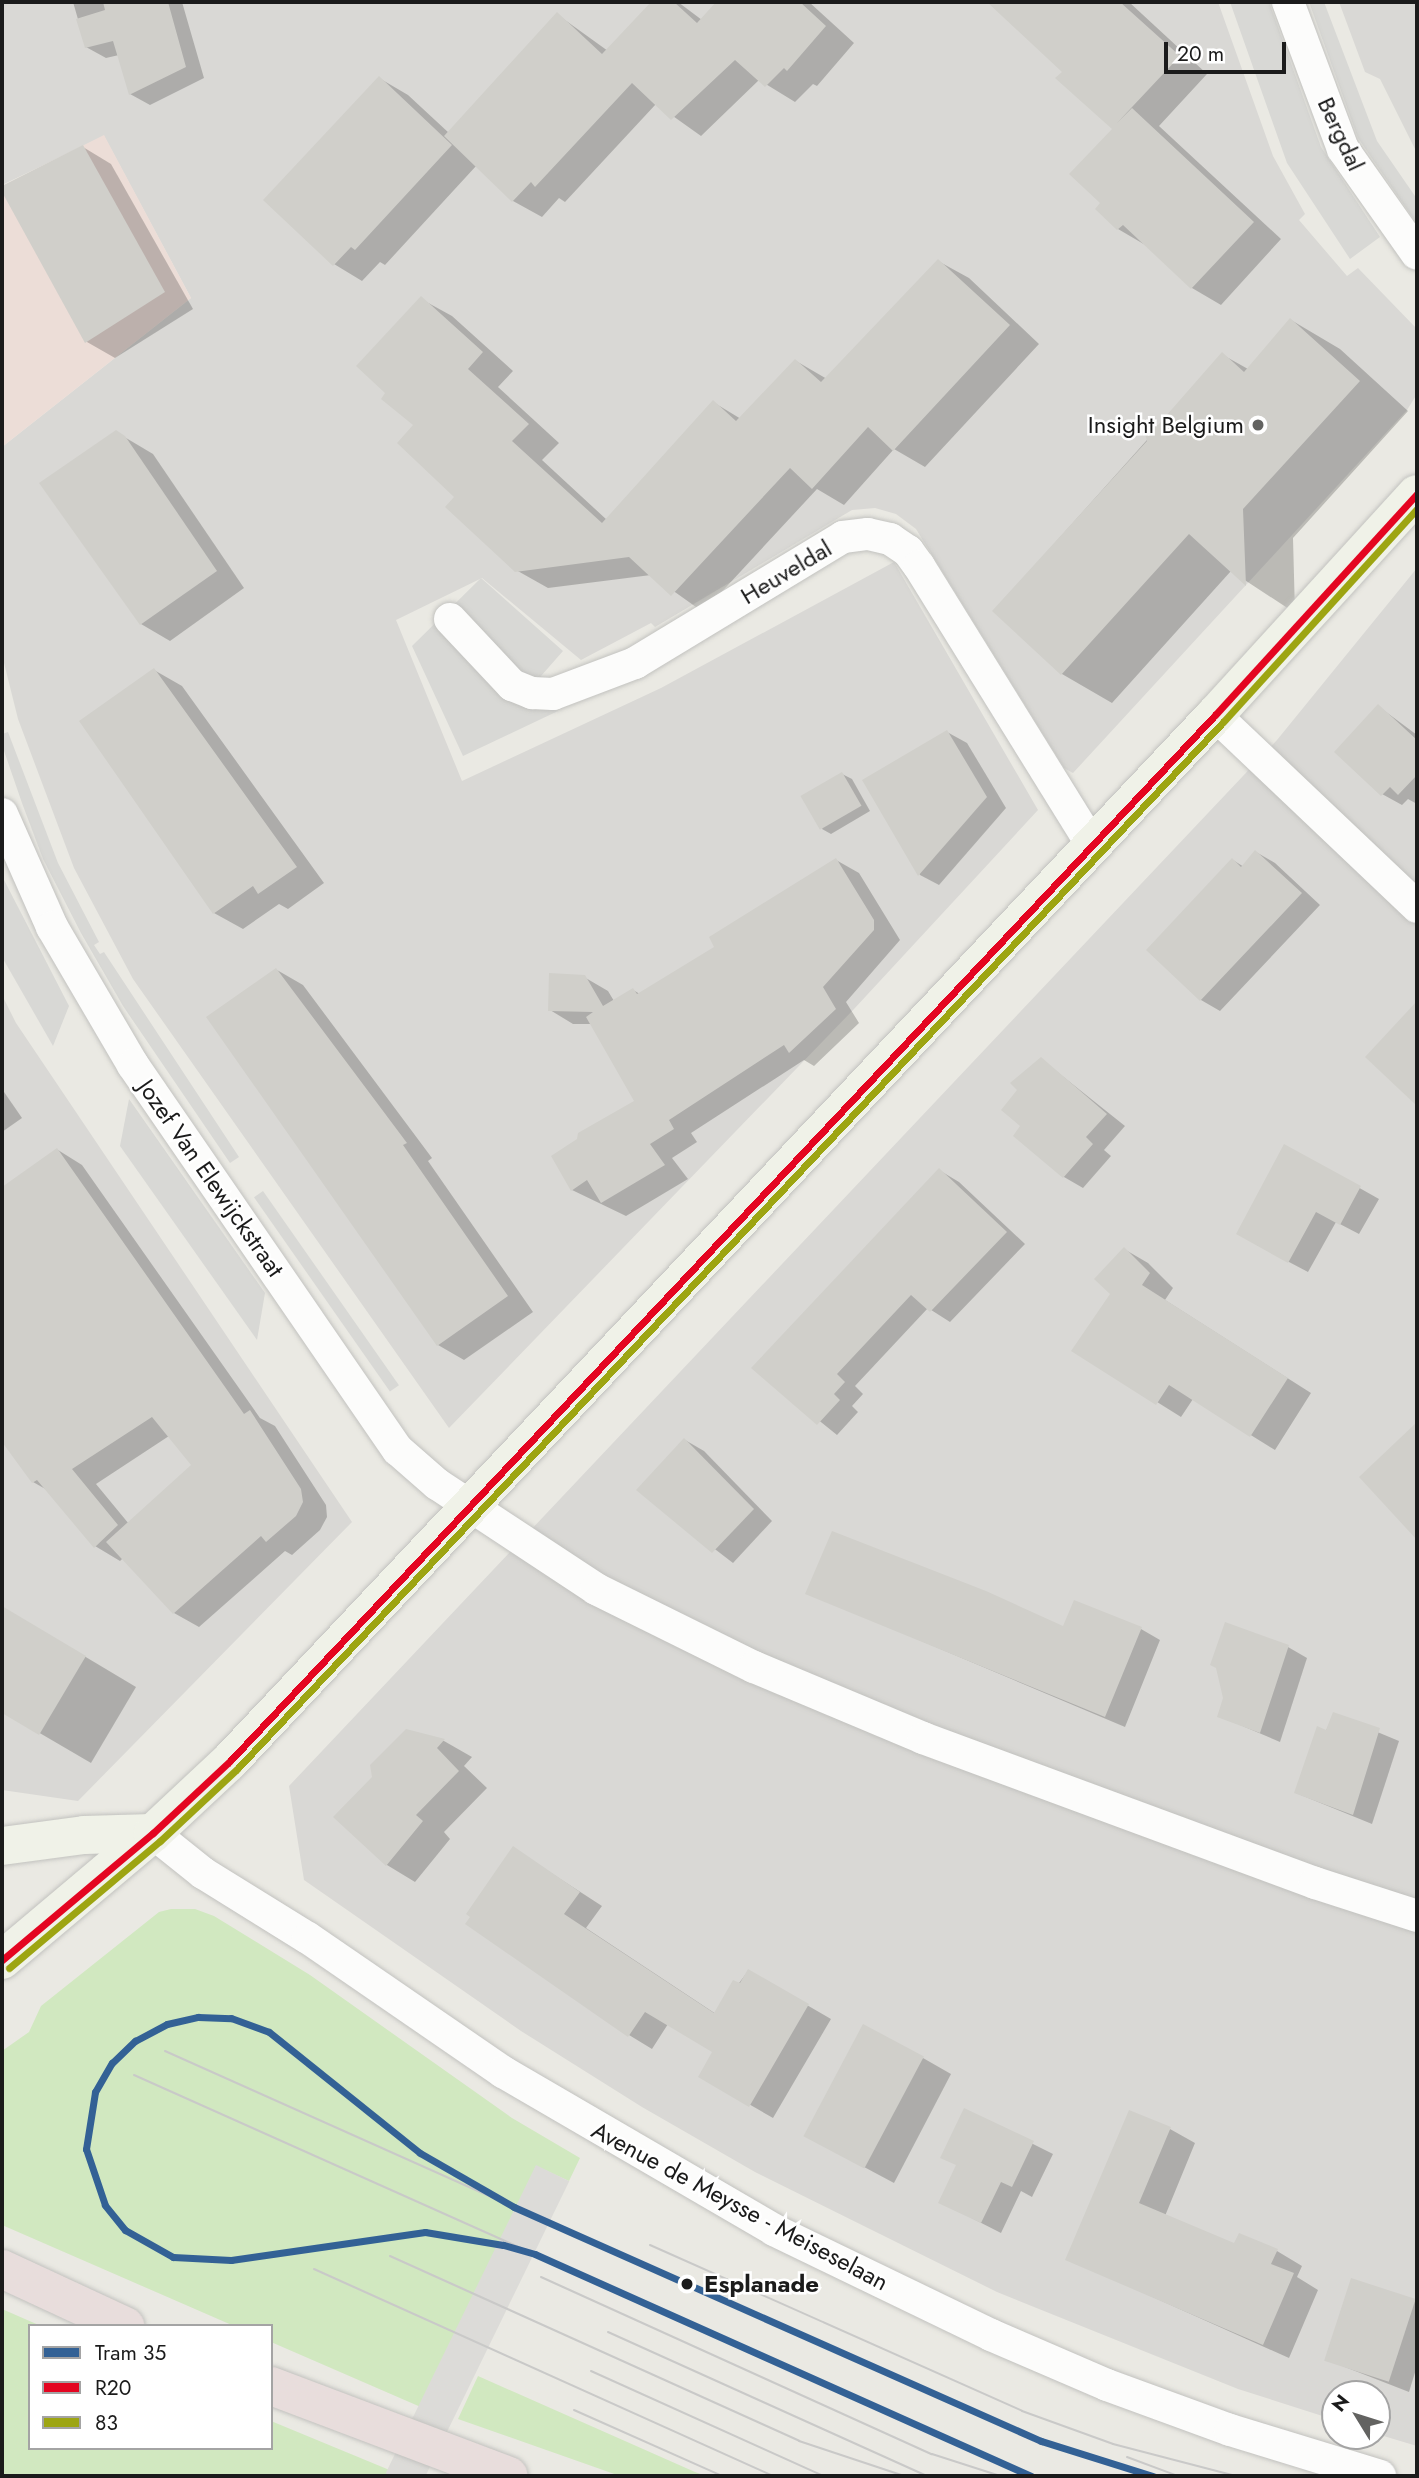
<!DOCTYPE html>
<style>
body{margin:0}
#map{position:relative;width:1419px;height:2478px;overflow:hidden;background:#eae9e3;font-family:Jost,sans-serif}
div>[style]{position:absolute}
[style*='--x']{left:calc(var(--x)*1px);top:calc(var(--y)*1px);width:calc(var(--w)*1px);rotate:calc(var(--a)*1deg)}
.residential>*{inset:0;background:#d9d8d5}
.commercial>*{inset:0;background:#ecddd7}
.grass>*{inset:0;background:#d1e8c0}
.parking>*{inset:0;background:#d8d8d5;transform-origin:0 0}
.pier>*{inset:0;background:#dcdbd8;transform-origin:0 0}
.shadow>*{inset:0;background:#0003}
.building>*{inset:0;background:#d0cfca;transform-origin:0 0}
.roads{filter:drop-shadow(0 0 2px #c2c2bf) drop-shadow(0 0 2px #c2c2bf)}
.street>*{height:32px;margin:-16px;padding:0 16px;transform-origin:16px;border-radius:16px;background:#fcfcfb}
.secondary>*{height:38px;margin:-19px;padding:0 19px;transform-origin:19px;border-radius:19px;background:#f0f2e8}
.highway>*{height:38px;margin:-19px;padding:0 19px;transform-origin:19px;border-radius:19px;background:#e8dddc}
.tram>*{height:2px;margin:-1px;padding:0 1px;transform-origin:1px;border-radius:1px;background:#c9c9c8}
.bus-1>*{height:7px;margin:-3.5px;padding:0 3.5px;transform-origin:3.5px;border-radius:3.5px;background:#e40521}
.bus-2>*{height:7px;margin:-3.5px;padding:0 3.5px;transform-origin:3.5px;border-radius:3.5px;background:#9da512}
.tram-1>*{height:7px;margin:-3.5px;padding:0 3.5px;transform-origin:3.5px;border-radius:3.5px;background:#336195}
.dots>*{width:19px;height:19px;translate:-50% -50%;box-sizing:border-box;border:4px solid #fff;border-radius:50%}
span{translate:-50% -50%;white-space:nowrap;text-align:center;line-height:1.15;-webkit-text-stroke:5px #fff;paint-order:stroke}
.street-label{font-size:24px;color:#1b1b1b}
.poi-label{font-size:24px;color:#1b1b1b}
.right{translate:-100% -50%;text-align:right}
.stop-label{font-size:24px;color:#1b1b1b;font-weight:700}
.left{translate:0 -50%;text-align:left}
.frame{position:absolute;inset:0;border:4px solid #1b1b1b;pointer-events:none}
.legend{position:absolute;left:28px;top:2324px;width:245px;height:126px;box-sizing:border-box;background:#fff;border:2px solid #a4a4a4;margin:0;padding:9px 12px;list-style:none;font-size:21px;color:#1b1b1b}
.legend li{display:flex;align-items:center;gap:14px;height:35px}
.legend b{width:35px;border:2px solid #a4a4a4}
.north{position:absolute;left:1321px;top:2380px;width:70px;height:70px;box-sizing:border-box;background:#fff;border:2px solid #a4a4a4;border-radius:50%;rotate:308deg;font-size:19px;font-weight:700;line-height:28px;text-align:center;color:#1b1b1b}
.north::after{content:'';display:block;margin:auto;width:24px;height:32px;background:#636361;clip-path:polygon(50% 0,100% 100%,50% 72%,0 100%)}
.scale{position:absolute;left:1164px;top:42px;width:122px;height:32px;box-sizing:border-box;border:4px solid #1b1b1b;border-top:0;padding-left:9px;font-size:21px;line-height:24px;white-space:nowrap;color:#1b1b1b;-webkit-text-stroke:5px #fff;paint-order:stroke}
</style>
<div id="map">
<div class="residential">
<div style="clip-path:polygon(2px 2px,1218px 2px,1273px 156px,1305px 214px,1299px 220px,1347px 276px,1358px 268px,1417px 329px,1417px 394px,1407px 410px,1073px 773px,1064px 768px,916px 529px,896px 514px,875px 508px,852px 510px,655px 627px,651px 623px,581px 660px,482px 578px,396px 620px,462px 781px,661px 688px,894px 562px,1038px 810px,854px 1009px,449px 1428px,133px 979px,74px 868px,18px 719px,2px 655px,2px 447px,191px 298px,104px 136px,2px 185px)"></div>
<div style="clip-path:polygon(1339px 2px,1417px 2px,1417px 153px,1380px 79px,1365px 72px)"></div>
<div style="clip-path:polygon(1417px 568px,1417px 2446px,1377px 2434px,1377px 2394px,1335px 2394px,1335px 2420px,1238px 2389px,997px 2292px,755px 2172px,642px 2107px,521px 2031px,304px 1880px,289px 1786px,1277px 740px)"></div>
<div style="clip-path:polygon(2px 995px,16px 1023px,352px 1522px,78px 1801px,2px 1790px)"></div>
</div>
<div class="commercial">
<div style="clip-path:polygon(104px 135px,191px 298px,2px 447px,2px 186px)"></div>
</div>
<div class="grass">
<div style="clip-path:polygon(171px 1909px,195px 1909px,214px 1916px,310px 1975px,512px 2118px,580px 2158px,569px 2181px,536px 2166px,423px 2408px,271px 2342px,271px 2326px,234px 2326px,2px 2225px,2px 2051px,29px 2032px,41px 2006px,159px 1912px)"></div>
<div style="clip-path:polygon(2px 2309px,41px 2326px,30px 2326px,30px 2448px,271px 2448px,271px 2421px,404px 2476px,2px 2476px)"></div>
<div style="clip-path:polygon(478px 2376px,695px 2472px,706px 2476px,620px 2476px,458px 2419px)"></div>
</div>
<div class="parking">
<div style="clip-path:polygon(1230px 2px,1269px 2px,1321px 147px,1380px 237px,1350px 259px,1287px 163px)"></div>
<div style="clip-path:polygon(1309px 2px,1324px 2px,1377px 141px,1417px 199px,1415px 221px,1358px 138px)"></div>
<div style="clip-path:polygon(481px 578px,563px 651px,541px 676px,558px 711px,463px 756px,412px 646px)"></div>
<div style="clip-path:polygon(8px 732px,58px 863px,99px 942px,94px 945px,100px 954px,104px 952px,239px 1157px,230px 1163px,123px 1006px,81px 933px,43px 859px,22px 803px,2px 745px,2px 734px)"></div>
<div style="clip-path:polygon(2px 876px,69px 1006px,53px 1046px,2px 957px)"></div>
<div style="clip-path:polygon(129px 1099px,265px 1293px,257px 1340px,120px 1146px)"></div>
<div style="left:263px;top:1191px;width:237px;height:11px;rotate:55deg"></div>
</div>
<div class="pier">
<div style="left:536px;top:2165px;width:37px;height:343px;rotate:26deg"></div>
</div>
<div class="shadow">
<div style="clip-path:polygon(73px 2px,182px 2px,204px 78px,150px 105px,130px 94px,119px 55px,106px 58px,86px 47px)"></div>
<div style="clip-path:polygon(653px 2px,678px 2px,702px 20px,719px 2px,809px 2px,854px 43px,817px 86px,813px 84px,795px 102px,759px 80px,701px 136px,656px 104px,565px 202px,559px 198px,542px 217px,513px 201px,477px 165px,385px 265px,380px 262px,362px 281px,334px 264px,379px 78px,408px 95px,449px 133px,558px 15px,608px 51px)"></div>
<div style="clip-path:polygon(1002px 2px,1129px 2px,1207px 74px,1159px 126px,1281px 239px,1221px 305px,1192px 288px,1147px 246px,1118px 229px,1103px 203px,1114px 129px,1065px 72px,996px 8px)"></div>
<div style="clip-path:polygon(83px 147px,111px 164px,193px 309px,115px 358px,87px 342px,2px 189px)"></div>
<div style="clip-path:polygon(938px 261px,969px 278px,1039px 344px,925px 467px,894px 449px,844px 505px,817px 489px,703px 612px,651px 575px,548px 588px,516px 570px,457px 497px,415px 425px,421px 299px,452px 316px,513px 371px,498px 387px,559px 443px,542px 460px,607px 520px,713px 402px,741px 419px,796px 361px,827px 379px)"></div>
<div style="clip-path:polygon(1291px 320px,1340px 349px,1408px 411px,1293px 538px,1295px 613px,1231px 571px,1112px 703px,1062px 674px,994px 611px,1223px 355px,1248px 369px)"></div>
<div style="clip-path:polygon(116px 432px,153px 454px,244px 588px,170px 641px,141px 624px)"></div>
<div style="clip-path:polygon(154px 670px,182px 686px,324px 883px,288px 909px,279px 904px,243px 929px,214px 913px)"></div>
<div style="clip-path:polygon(1378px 706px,1417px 735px,1417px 804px,1408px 799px,1402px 805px,1382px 794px)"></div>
<div style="clip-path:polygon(947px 732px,967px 743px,1006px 808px,939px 885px,920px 875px,864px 780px)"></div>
<div style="clip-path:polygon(842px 774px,852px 779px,870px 811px,831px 834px,822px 829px)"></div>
<div style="clip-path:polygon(1256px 852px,1275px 863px,1320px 905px,1220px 1011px,1201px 1000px,1148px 950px,1233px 860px,1244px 867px)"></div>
<div style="clip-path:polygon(836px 860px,859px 873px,900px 940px,846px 1002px,859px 1023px,814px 1066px,804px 1060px,691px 1133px,697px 1142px,672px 1158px,688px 1179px,626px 1216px,572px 1190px,637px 1102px,592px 1024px,573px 1024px,550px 1010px,584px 977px,608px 991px,614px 1001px,633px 990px,640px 994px,717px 947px)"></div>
<div style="clip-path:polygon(277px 970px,303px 985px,432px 1158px,428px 1161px,533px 1312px,464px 1360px,438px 1345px)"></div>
<div style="clip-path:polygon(1041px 1059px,1125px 1126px,1104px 1150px,1111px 1156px,1083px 1188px,1064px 1177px,1023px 1126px,1020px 1090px,1013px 1083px)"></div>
<div style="clip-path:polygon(2px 1089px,22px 1118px,2px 1132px)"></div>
<div style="clip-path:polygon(1285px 1146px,1379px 1199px,1359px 1234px,1336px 1222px,1308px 1272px,1257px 1245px)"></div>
<div style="clip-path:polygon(evenodd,58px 1150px,82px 1165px,260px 1418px,275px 1426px,326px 1505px,327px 1517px,320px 1530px,292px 1555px,285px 1551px,199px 1627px,174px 1613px,123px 1558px,120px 1561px,95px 1546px,49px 1491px,33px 1482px,2px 1439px,2px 1189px,58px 1150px,169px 1436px,193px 1465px,129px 1524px,96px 1484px,169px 1436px)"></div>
<div style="clip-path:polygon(939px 1170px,959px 1182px,1025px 1244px,950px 1322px,928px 1308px,855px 1386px,863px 1394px,852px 1406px,858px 1412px,837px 1435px,754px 1368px)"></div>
<div style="clip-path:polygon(1124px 1249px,1148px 1263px,1173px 1288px,1165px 1300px,1311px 1393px,1275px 1450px,1193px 1399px,1181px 1417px,1074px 1350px,1113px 1294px)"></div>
<div style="clip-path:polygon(685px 1440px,704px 1451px,772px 1521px,733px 1563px,638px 1490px)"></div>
<div style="clip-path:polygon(808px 1593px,1064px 1629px,1141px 1629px,1160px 1640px,1125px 1727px)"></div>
<div style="clip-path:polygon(2px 1607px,136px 1687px,91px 1763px,2px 1711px)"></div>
<div style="clip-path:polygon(1288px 1647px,1307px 1658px,1280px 1742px,1219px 1716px)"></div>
<div style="clip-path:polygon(1334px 1714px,1399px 1741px,1372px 1824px,1296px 1793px)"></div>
<div style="clip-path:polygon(406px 1731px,444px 1741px,472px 1757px,464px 1766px,487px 1788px,444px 1832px,450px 1839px,415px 1882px,387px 1865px,374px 1777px)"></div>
<div style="clip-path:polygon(514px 1849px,602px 1906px,586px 1928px,716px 2014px,748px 1971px,831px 2019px,773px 2118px,700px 2076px,714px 2052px,668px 2024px,652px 2049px,629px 2035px)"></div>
<div style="clip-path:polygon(923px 2058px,951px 2074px,894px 2183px,806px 2136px)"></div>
<div style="clip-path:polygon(965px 2110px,1053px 2154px,1032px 2197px,1021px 2191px,1001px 2233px,940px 2202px,958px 2166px)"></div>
<div style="clip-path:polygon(1170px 2129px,1195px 2143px,1165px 2216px,1235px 2245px,1277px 2251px,1302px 2266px,1297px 2277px,1318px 2290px,1289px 2358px,1068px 2259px)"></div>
<div style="clip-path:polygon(1415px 2301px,1417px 2366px,1409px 2392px,1327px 2360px)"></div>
</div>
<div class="building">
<div style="clip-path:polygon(103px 2px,168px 2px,186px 67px,129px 95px,113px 41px,85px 48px,76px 19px,105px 10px)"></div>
<div style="clip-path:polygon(651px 2px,674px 2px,697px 23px,716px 2px,800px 2px,826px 26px,787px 71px,784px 68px,765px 87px,735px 60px,671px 120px,632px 83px,535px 187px,531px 182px,512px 202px,444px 136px,557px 12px,602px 54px)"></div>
<div style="clip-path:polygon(987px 2px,1120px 2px,1180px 56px,1117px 123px,1132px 108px,1254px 222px,1191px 289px,1123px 225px,1117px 230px,1095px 209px,1100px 203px,1069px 174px,1112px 129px,1055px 78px,1062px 72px)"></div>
<div style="clip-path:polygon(379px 76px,452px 145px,355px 250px,351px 247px,333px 266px,263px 200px)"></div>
<div style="clip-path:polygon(83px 145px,165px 292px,85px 343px,2px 192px,2px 186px)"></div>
<div style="clip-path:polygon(938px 259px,1010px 325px,893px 451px,868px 427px,812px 489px,790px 468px,671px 596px,629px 557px,515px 572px,445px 507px,454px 497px,397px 443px,413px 425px,381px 399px,385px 393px,356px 366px,421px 296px,483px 352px,468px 369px,529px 424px,512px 441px,602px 523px,713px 400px,736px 421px,795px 359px,821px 382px)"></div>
<div style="clip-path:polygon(1290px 318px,1360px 381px,1243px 509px,1246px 586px,1189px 534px,1061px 675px,992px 611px,1147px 441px,1143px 426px,1158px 425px,1222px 352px,1244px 372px)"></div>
<div style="clip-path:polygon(116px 430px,125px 436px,217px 571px,140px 625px,39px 483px)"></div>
<div style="clip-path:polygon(154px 668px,297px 867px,258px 894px,253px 886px,213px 914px,79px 721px)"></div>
<div style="clip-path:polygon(1378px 704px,1417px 740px,1417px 775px,1398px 795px,1390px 787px,1381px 796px,1334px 752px)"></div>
<div style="clip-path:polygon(947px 730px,987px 797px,918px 876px,862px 780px)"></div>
<div style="left:842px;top:772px;width:39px;height:48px;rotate:60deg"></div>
<div style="clip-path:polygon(1255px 850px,1302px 893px,1200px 1001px,1146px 950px,1232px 858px,1241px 867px)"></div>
<div style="clip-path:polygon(836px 858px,874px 920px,874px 930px,823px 987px,836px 1009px,789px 1053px,784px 1045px,669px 1120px,674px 1129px,650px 1144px,665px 1165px,601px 1203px,587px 1180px,571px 1191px,551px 1156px,577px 1139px,578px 1133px,634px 1101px,586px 1017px,593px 1012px,548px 1011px,549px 973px,585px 975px,603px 1006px,633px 988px,637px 994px,714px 947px,709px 937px)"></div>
<div style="clip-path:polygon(276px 968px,407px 1143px,403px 1145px,508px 1296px,437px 1346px,206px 1017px)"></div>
<div style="clip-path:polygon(1417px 1001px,1417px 1106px,1365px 1057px)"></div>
<div style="clip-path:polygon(1041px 1057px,1107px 1114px,1086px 1137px,1093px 1144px,1063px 1178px,1013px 1136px,1020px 1126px,1001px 1110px,1017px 1090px,1010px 1083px)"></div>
<div style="clip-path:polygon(1284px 1144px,1361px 1186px,1340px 1225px,1316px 1212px,1288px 1263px,1236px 1234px)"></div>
<div style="clip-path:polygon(57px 1148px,244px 1414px,250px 1410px,301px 1489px,303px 1502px,296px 1516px,266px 1542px,261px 1536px,173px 1614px,106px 1542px,191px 1465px,152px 1417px,72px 1469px,118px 1525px,94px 1548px,37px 1480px,32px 1483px,2px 1442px,2px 1187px)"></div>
<div style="clip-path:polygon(939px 1168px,1007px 1232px,930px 1312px,911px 1295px,837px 1374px,845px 1382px,834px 1394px,840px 1400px,817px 1425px,751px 1368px)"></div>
<div style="clip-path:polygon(1124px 1247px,1150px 1273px,1142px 1285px,1288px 1378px,1250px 1437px,1169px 1385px,1156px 1405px,1071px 1351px,1110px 1294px,1094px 1279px)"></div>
<div style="clip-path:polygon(1417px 1422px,1417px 1540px,1359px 1477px)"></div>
<div style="clip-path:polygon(684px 1438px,754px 1509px,712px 1553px,636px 1490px)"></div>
<div style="clip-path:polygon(832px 1531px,986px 1591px,1063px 1626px,1074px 1600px,1142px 1627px,1105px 1717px,805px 1594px)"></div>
<div style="clip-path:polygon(2px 1606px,86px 1656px,39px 1735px,2px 1713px)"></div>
<div style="clip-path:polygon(1225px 1622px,1289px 1645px,1260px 1733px,1217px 1717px,1223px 1698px,1216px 1668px,1210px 1665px)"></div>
<div style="clip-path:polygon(1333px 1712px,1380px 1728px,1353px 1815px,1294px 1793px,1317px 1726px,1326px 1730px)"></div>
<div style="clip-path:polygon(406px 1729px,445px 1739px,437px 1748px,459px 1771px,416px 1815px,423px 1821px,386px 1866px,333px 1817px,372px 1777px,370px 1765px)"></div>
<div style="clip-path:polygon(513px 1846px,580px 1892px,564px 1914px,714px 2013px,733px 1980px,740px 1983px,748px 1969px,809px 2004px,749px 2107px,698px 2077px,712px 2052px,645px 2012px,628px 2037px,465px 1924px,470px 1917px,466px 1914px)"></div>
<div style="left:863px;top:2024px;width:69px;height:127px;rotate:28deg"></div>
<div style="clip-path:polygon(964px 2108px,1034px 2141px,1012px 2187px,1001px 2182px,981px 2223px,938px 2203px,956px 2165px,940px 2158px)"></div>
<div style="clip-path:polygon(1129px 2110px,1171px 2127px,1139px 2203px,1234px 2243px,1239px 2233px,1278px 2249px,1271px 2264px,1294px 2273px,1263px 2345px,1065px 2260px)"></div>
<div style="left:1351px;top:2278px;width:68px;height:87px;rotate:18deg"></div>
</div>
<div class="roads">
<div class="street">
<div style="--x:1288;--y:2;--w:157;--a:69.5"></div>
<div style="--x:1343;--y:149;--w:128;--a:54.8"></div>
<div style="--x:450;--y:619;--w:91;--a:46.8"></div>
<div style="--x:512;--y:685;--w:22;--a:22"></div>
<div style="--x:532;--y:693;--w:21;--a:3"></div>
<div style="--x:553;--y:694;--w:88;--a:-20.7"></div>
<div style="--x:635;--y:663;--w:243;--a:-31.2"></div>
<div style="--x:843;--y:537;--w:25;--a:-7"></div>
<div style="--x:868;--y:534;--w:23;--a:13"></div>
<div style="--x:890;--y:539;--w:22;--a:34"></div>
<div style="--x:908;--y:551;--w:19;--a:54"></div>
<div style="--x:919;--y:566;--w:328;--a:58.2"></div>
<div style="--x:1215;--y:715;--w:279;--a:43.5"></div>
<div style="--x:2;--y:814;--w:124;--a:66.1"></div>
<div style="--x:52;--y:927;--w:160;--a:59.6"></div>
<div style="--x:133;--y:1065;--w:467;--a:55.5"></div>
<div style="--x:398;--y:1450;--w:52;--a:41.1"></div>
<div style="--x:437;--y:1484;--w:191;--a:33.4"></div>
<div style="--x:596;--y:1589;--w:176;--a:26.3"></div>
<div style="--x:754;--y:1667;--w:183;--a:22.8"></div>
<div style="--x:923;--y:1738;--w:418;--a:20.3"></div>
<div style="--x:1315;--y:1883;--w:107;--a:17.9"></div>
<div style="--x:153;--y:1833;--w:64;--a:38.7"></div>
<div style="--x:203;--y:1873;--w:123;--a:31.8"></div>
<div style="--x:308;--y:1938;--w:237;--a:34.5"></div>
<div style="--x:503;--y:2072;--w:314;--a:30.2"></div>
<div style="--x:774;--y:2230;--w:241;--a:25.8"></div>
<div style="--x:991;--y:2335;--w:126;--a:23.3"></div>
<div style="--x:1107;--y:2385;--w:131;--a:20.1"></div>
<div style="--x:1230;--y:2430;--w:157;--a:17"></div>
</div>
<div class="secondary">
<div style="--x:2;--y:1846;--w:83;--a:-7.6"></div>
<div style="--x:84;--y:1835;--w:69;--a:-1.7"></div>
<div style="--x:2;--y:1960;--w:197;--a:-40.1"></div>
<div style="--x:153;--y:1833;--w:104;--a:-43.1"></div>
<div style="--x:229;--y:1762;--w:1438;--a:-46.72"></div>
<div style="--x:1215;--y:715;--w:299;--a:-47.6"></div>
</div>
<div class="highway">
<div style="--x:2;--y:2269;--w:136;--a:24.9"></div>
<div style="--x:271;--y:2386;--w:254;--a:20.7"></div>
</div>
</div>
<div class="tram">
<div style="--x:165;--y:2051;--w:382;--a:24.1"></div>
<div style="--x:134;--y:2075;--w:439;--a:24.1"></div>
<div style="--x:650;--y:2245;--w:407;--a:24"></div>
<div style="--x:1022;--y:2411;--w:97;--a:19.9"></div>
<div style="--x:1113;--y:2444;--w:127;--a:14.6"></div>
<div style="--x:390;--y:2256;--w:449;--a:24.3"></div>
<div style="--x:799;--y:2441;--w:111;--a:18.4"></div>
<div style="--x:314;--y:2269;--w:504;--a:24.27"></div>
<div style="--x:541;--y:2277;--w:429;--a:24.4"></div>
<div style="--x:932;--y:2454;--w:71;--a:17.9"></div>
<div style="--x:608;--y:2332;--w:350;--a:24.3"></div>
<div style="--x:591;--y:2371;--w:256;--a:24.3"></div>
<div style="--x:574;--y:2410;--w:162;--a:24"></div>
<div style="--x:1127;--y:2457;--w:54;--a:20.4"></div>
</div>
<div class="bus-1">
<div style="--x:2;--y:1960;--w:197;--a:-40.1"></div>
<div style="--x:153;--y:1833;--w:104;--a:-43.1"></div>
<div style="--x:229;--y:1762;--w:1438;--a:-46.72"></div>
<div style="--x:1215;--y:715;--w:299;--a:-47.6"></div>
</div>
<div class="bus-2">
<div style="--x:9;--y:1968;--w:197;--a:-40.1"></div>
<div style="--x:160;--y:1841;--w:105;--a:-43.1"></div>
<div style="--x:237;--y:1769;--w:1438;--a:-46.72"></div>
<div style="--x:1223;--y:722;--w:288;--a:-47.7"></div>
</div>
<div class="tram-1">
<div style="--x:1031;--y:2476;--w:543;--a:-155.89"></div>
<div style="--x:535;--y:2254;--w:33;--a:-164"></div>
<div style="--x:503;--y:2245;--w:79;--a:-170.5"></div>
<div style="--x:425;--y:2232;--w:196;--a:171.8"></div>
<div style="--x:231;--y:2260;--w:58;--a:-177"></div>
<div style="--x:173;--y:2257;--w:55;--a:-150.6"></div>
<div style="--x:125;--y:2230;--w:32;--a:-129"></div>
<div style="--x:105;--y:2205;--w:59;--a:-108.7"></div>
<div style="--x:86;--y:2149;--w:58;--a:-81"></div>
<div style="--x:95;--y:2092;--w:34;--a:-60"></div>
<div style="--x:112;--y:2063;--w:32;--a:-44"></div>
<div style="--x:135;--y:2041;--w:36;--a:-28"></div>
<div style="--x:167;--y:2024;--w:32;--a:-13"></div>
<div style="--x:198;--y:2017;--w:33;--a:2"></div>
<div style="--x:231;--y:2018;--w:40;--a:20.2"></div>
<div style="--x:269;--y:2032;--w:193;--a:38.7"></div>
<div style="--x:420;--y:2153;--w:108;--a:29.9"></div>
<div style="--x:514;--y:2207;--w:577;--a:23.94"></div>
<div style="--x:1041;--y:2441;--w:117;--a:17.4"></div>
</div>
<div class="dots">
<div style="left:1258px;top:425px;background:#636361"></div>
<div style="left:687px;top:2284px;background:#1b1b1b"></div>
</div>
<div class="street-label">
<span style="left:1341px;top:134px;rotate:65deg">Bergdal</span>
<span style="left:786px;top:572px;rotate:-31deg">Heuveldal</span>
<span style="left:211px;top:1178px;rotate:55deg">Jozef Van Elewijckstraat</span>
<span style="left:740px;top:2206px;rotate:28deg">Avenue de Meysse - Meiseselaan</span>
</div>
<div class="poi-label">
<span class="right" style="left:1244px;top:425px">Insight Belgium</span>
</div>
<div class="stop-label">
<span class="left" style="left:704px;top:2284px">Esplanade</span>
</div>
<div class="frame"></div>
<ul class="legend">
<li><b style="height:9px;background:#336195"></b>Tram 35</li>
<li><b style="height:9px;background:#e40521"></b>R20</li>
<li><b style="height:9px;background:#9da512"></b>83</li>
</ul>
<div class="north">N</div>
<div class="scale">20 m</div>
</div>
